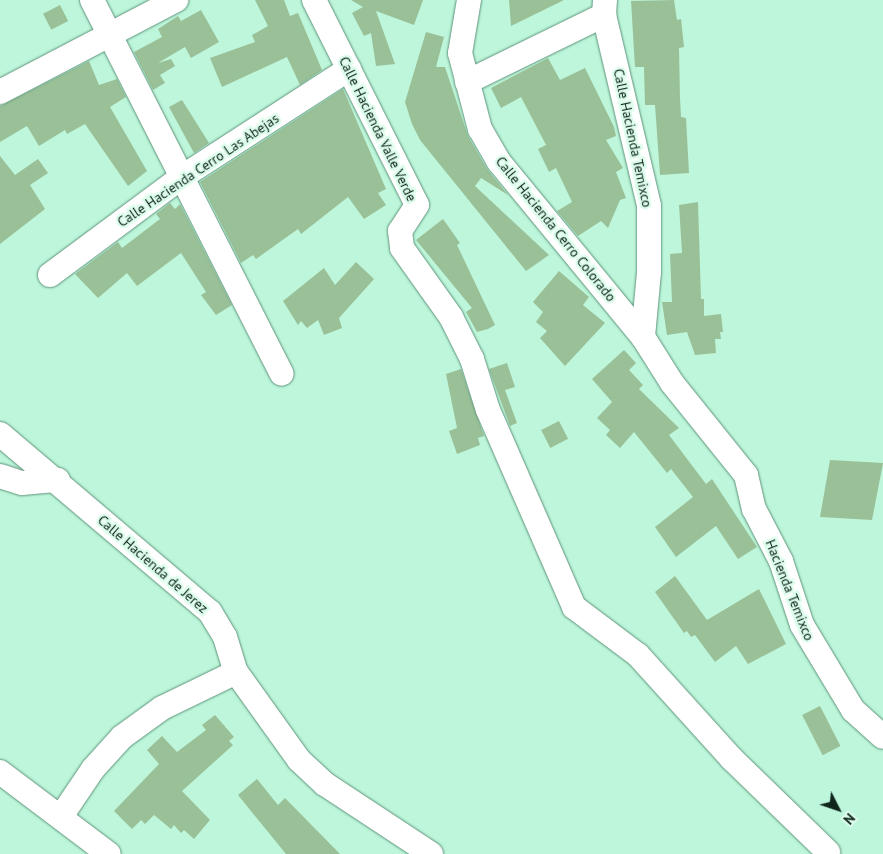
<!DOCTYPE html>
<style>
body{margin:0}
#map{position:relative;width:883px;height:854px;overflow:hidden;background:#bdf6da;font-family:"PT Sans",sans-serif}
div>[style]{position:absolute}
[style*='--x']{left:calc(var(--x)*1px);top:calc(var(--y)*1px);width:calc(var(--w)*1px);rotate:calc(var(--a)*1deg)}
.building>*{inset:0;background:#9ac098;transform-origin:0 0}
.roads{filter:drop-shadow(0 0 1px #5e937b) drop-shadow(0 0 1px #5e937b)}
.street>*{height:24px;margin:-12px;padding:0 12px;transform-origin:12px;border-radius:12px;background:#fff}
span{translate:-50% -50%;white-space:nowrap;text-align:center;line-height:1.15;-webkit-text-stroke:5px #dcfdec;paint-order:stroke}
.street-label{font-size:14px;color:#10261c}
.north{position:absolute;left:813px;top:784px;width:50px;height:50px;-webkit-text-stroke:4px #dcfdec;paint-order:stroke;rotate:131deg;font-size:14px;font-weight:700;line-height:20px;text-align:center;color:#10261c}
.north::after{content:'';display:block;margin:auto;width:18px;height:22px;background:#10261c;clip-path:polygon(50% 0,100% 100%,50% 72%,0 100%)}
</style>
<div id="map">
<div class="building">
<div style="clip-path:polygon(255px 0,284px 0,290px 16px,298px 13px,322px 70px,300px 85px,287px 57px,222px 87px,210px 58px,255px 42px,252px 35px,268px 26px)"></div>
<div style="clip-path:polygon(351px 0,423px 0,414px 25px,376px 11px,395px 64px,376px 66px,371px 33px,364px 36px,352px 13px,363px 7px)"></div>
<div style="clip-path:polygon(509px 0,564px 0,511px 26px)"></div>
<div style="clip-path:polygon(674px 0,677px 20px,681px 19px,684px 47px,679px 48px,680px 98px,681px 117px,686px 118px,689px 173px,660px 175px,655px 105px,645px 105px,644px 67px,635px 67px,631px 1px)"></div>
<div style="left:60px;top:5px;width:18px;height:19px;rotate:63deg"></div>
<div style="clip-path:polygon(201px 10px,219px 42px,191px 58px,185px 47px,158px 63px,171px 59px,175px 66px,160px 75px,165px 83px,153px 90px,134px 52px,162px 37px,158px 29px,178px 16px,181px 21px)"></div>
<div style="clip-path:polygon(426px 32px,444px 37px,436px 67px,445px 67px,468px 136px,487px 169px,508px 195px,481px 178px,475px 186px,549px 255px,526px 271px,420px 140px,412px 124px,405px 102px)"></div>
<div style="clip-path:polygon(548px 58px,560px 80px,585px 68px,614px 127px,616px 136px,606px 140px,623px 168px,616px 172px,626px 198px,620px 200px,608px 228px,601px 221px,578px 236px,557px 211px,572px 202px,556px 168px,549px 172px,538px 149px,546px 145px,521px 97px,501px 108px,491px 88px)"></div>
<div style="clip-path:polygon(89px 61px,99px 85px,117px 79px,126px 97px,110px 107px,147px 171px,128px 186px,85px 124px,67px 134px,65px 130px,39px 146px,27px 126px,0 142px,0 106px)"></div>
<div style="clip-path:polygon(343px 89px,386px 189px,378px 193px,386px 205px,364px 219px,348px 197px,301px 234px,298px 229px,256px 259px,253px 255px,241px 263px,200px 182px)"></div>
<div style="clip-path:polygon(182px 100px,209px 143px,194px 153px,169px 107px)"></div>
<div style="clip-path:polygon(0 156px,15px 175px,38px 159px,48px 173px,30px 185px,45px 209px,0 244px)"></div>
<div style="clip-path:polygon(698px 202px,701px 299px,704px 299px,704px 316px,721px 314px,723px 332px,720px 332px,721px 339px,715px 339px,716px 353px,695px 355px,687px 332px,667px 335px,662px 302px,672px 302px,670px 254px,682px 253px,679px 205px)"></div>
<div style="clip-path:polygon(170px 203px,175px 209px,180px 204px,232px 305px,216px 315px,201px 295px,206px 292px,181px 253px,137px 286px,127px 273px,98px 298px,75px 274px,118px 242px,122px 248px,160px 219px,156px 214px)"></div>
<div style="clip-path:polygon(443px 219px,460px 243px,457px 245px,495px 325px,488px 329px,477px 332px,466px 312px,472px 308px,416px 240px)"></div>
<div style="clip-path:polygon(356px 262px,374px 279px,339px 318px,342px 328px,324px 335px,318px 320px,307px 328px,301px 321px,298px 325px,283px 301px,324px 268px,335px 285px)"></div>
<div style="clip-path:polygon(559px 271px,589px 297px,583px 305px,605px 323px,565px 366px,540px 338px,547px 331px,536px 322px,543px 312px,533px 302px)"></div>
<div style="clip-path:polygon(624px 350px,636px 363px,629px 370px,643px 385px,639px 389px,679px 428px,669px 435px,706px 484px,712px 479px,757px 547px,738px 559px,716px 526px,676px 557px,655px 527px,693px 497px,671px 469px,667px 473px,634px 432px,620px 448px,606px 435px,610px 430px,597px 418px,612px 402px,592px 379px)"></div>
<div style="clip-path:polygon(507px 363px,515px 387px,505px 390px,517px 423px,510px 426px,489px 369px)"></div>
<div style="clip-path:polygon(461px 369px,484px 436px,478px 438px,480px 445px,457px 454px,449px 431px,457px 428px,446px 374px)"></div>
<div style="left:559px;top:421px;width:20px;height:20px;rotate:63deg"></div>
<div style="clip-path:polygon(830px 460px,883px 463px,872px 520px,820px 517px)"></div>
<div style="clip-path:polygon(675px 576px,707px 620px,759px 589px,786px 644px,748px 664px,736px 646px,715px 662px,695px 635px,691px 637px,687px 631px,684px 633px,655px 592px)"></div>
<div style="left:820px;top:706px;width:45px;height:20px;rotate:63deg"></div>
<div style="clip-path:polygon(215px 715px,234px 737px,229px 741px,233px 745px,182px 791px,210px 820px,194px 839px,184px 830px,181px 833px,174px 825px,171px 829px,154px 815px,145px 824px,141px 820px,132px 829px,114px 811px,159px 764px,147px 750px,162px 736px,177px 752px,206px 730px,202px 725px)"></div>
<div style="clip-path:polygon(257px 779px,278px 805px,285px 798px,340px 854px,286px 854px,238px 795px)"></div>
</div>
<div class="roads">
<div class="street">
<div style="--x:92;--y:0;--w:419;--a:63.1"></div>
<div style="--x:314;--y:0;--w:229;--a:63.3"></div>
<div style="--x:417;--y:205;--w:31;--a:123"></div>
<div style="--x:400;--y:231;--w:17;--a:83"></div>
<div style="--x:402;--y:248;--w:85;--a:54.6"></div>
<div style="--x:451;--y:317;--w:47;--a:63.4"></div>
<div style="--x:472;--y:359;--w:53;--a:72.6"></div>
<div style="--x:488;--y:410;--w:215;--a:66.4"></div>
<div style="--x:574;--y:607;--w:80;--a:36.9"></div>
<div style="--x:638;--y:655;--w:140;--a:47.9"></div>
<div style="--x:732;--y:759;--w:134;--a:44.1"></div>
<div style="--x:469;--y:0;--w:54;--a:99.6"></div>
<div style="--x:460;--y:53;--w:79;--a:75.3"></div>
<div style="--x:480;--y:129;--w:38;--a:60"></div>
<div style="--x:499;--y:162;--w:227;--a:50.6"></div>
<div style="--x:643;--y:337;--w:54;--a:57.8"></div>
<div style="--x:672;--y:383;--w:118;--a:51.2"></div>
<div style="--x:746;--y:475;--w:35;--a:77"></div>
<div style="--x:754;--y:509;--w:59;--a:62.6"></div>
<div style="--x:781;--y:561;--w:67;--a:71.8"></div>
<div style="--x:802;--y:625;--w:99;--a:59"></div>
<div style="--x:853;--y:710;--w:40;--a:42"></div>
<div style="--x:605;--y:0;--w:15;--a:94"></div>
<div style="--x:604;--y:15;--w:196;--a:76.7"></div>
<div style="--x:649;--y:206;--w:66;--a:90"></div>
<div style="--x:649;--y:272;--w:65;--a:95.3"></div>
<div style="--x:467;--y:82;--w:153;--a:-26.1"></div>
<div style="--x:0;--y:92;--w:199;--a:-27.6"></div>
<div style="--x:50;--y:275;--w:164;--a:-36.6"></div>
<div style="--x:182;--y:177;--w:199;--a:-32.9"></div>
<div style="--x:0;--y:434;--w:275;--a:40.3"></div>
<div style="--x:210;--y:612;--w:29;--a:59"></div>
<div style="--x:225;--y:637;--w:37;--a:73"></div>
<div style="--x:236;--y:672;--w:108;--a:54.4"></div>
<div style="--x:299;--y:760;--w:35;--a:43"></div>
<div style="--x:325;--y:784;--w:127;--a:33.4"></div>
<div style="--x:0;--y:476;--w:23;--a:18"></div>
<div style="--x:22;--y:483;--w:36;--a:-5"></div>
<div style="--x:0;--y:772;--w:136;--a:37"></div>
<div style="--x:62;--y:815;--w:55;--a:-56"></div>
<div style="--x:93;--y:769;--w:43;--a:-47.8"></div>
<div style="--x:122;--y:737;--w:49;--a:-35.9"></div>
<div style="--x:162;--y:708;--w:82;--a:-25.9"></div>
</div>
</div>
<div class="street-label">
<span style="left:378px;top:129px;rotate:64deg">Calle Hacienda Valle Verde</span>
<span style="left:633px;top:138px;rotate:78deg">Calle Hacienda Temixco</span>
<span style="left:198px;top:170px;rotate:-34deg">Calle Hacienda Cerro Las Abejas</span>
<span style="left:556px;top:229px;rotate:51deg">Calle Hacienda Cerro Colorado</span>
<span style="left:153px;top:564px;rotate:41deg">Calle Hacienda de Jerez</span>
<span style="left:790px;top:590px;rotate:68deg">Hacienda Temixco</span>
</div>
<div class="north">N</div>
</div>
